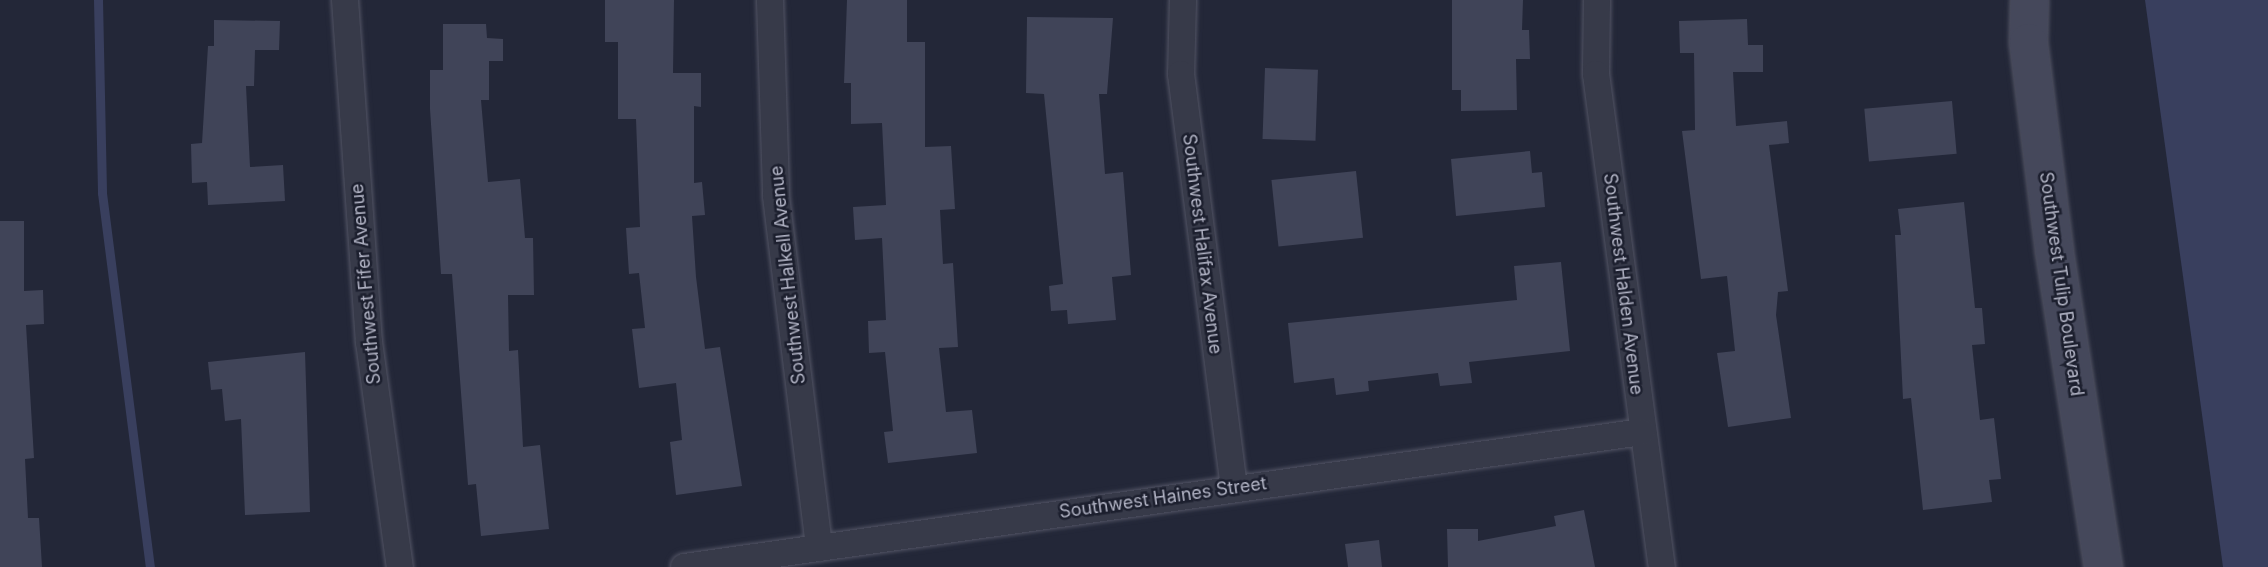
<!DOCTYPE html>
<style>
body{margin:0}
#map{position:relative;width:2268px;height:567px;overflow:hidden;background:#232738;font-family:Inter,sans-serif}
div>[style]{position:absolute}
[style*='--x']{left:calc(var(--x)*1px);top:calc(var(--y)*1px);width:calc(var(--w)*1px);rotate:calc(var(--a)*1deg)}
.water>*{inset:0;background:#393f5e}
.stream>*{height:9px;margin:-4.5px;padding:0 4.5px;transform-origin:4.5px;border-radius:4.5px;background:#393f5e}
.building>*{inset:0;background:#404458;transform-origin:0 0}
.roads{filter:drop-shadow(0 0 2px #525464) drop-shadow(0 0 2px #525464)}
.street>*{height:26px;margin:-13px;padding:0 13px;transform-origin:13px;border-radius:13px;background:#373a49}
.secondary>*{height:37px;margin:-18.5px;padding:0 18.5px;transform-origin:18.5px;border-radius:18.5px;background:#45485b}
span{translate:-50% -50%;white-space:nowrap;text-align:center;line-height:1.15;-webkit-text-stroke:5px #1c1f2e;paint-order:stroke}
.street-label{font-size:18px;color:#b2b4c5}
</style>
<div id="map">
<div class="water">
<div style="clip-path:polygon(2145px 0,2268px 0,2268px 567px,2223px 567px)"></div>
</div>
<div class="stream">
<div style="--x:98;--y:0;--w:193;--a:88.8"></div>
<div style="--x:102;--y:193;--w:377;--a:82.7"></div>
</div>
<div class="building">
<div style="clip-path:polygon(605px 0,674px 0,673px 73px,701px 73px,701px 107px,694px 106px,694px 183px,702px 182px,705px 215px,692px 216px,696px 277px,705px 349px,720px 347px,742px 486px,676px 495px,670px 442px,682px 440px,676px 383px,639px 388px,632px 329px,645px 328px,639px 273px,629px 274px,626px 228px,640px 227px,636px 119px,618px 119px,618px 42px,605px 42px)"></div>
<div style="clip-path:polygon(847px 0,907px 0,907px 42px,925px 42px,925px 147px,951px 146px,955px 209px,940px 210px,943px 264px,953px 263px,958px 347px,939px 348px,946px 412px,972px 410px,977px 453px,888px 463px,884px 432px,893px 431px,885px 352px,869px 353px,868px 321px,886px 320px,882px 238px,855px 240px,853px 207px,886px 205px,882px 123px,851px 124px,851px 83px,844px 83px)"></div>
<div style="clip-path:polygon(1452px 0,1523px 0,1522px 30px,1529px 30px,1530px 59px,1516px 59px,1517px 110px,1461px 111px,1461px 90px,1452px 90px)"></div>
<div style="clip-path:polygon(1027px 17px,1113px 18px,1107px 94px,1099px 94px,1105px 174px,1123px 172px,1131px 275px,1112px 277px,1116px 320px,1068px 324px,1067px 310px,1051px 311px,1049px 286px,1063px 284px,1044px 94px,1026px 93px)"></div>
<div style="clip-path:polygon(1747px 19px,1748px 45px,1763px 45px,1763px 72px,1733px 72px,1736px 126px,1787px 121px,1789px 143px,1769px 145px,1788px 291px,1778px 292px,1776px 315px,1791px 418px,1728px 427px,1717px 353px,1735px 351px,1727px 276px,1701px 279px,1682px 131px,1695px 130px,1694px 53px,1680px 53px,1679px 21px)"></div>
<div style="clip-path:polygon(214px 20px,280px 21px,279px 50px,255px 50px,254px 86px,246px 86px,250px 167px,283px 165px,285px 201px,208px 205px,207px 182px,192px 183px,191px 144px,202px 143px,208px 46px,214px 46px)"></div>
<div style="clip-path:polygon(443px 24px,486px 24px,487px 38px,503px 39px,503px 61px,489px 61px,489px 100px,481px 100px,488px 182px,520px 179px,525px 238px,533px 238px,534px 295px,508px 295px,509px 351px,518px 350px,523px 447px,540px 445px,549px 529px,481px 536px,476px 484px,468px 485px,452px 274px,441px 274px,430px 109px,430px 70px,443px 70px)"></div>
<div style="left:1265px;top:68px;width:53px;height:71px;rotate:2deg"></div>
<div style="left:1952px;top:101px;width:53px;height:88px;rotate:85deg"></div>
<div style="clip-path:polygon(1530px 151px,1532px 173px,1542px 172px,1545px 207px,1456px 216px,1451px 159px)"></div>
<div style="left:1356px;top:171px;width:67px;height:85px;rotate:84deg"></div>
<div style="clip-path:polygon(1964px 202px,1975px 308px,1982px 308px,1985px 344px,1972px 345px,1980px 420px,1994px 418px,2001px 479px,1989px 480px,1992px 502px,1923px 510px,1911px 398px,1903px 399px,1895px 235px,1901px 235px,1898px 209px)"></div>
<div style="clip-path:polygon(0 221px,24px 221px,24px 291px,43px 290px,44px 324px,26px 325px,34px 458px,25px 459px,28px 518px,39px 518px,42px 567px,0 567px)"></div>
<div style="clip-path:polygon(1561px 262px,1570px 351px,1469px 362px,1472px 383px,1440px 386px,1438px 373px,1368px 381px,1369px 391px,1336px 395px,1334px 378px,1294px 383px,1288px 323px,1517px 300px,1514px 266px)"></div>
<div style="clip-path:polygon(305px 352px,310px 512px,245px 515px,241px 419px,225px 421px,222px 389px,211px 390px,208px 362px)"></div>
<div style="clip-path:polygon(1584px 510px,1595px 567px,1448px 567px,1447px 529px,1478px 529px,1478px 541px,1556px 526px,1554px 516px)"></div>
<div style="clip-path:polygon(1379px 540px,1382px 567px,1348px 567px,1345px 544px)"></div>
</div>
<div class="roads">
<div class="street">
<div style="--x:345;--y:0;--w:343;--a:86"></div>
<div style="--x:369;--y:342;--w:227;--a:82.2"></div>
<div style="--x:770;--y:0;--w:196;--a:88.2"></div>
<div style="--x:776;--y:196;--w:355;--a:83"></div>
<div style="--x:1183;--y:0;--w:74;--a:91.5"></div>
<div style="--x:1181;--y:74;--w:416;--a:82.7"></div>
<div style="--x:1597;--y:0;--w:74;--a:90.8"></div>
<div style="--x:1596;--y:74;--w:497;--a:82.4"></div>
<div style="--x:684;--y:567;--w:967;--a:-8.02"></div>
</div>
<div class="secondary">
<div style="--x:2029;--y:0;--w:42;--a:91.4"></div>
<div style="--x:2028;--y:42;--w:211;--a:82.9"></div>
<div style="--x:2054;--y:251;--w:320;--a:81.2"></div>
</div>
</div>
<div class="street-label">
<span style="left:1202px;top:244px;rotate:83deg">Southwest Halifax Avenue</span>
<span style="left:788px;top:275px;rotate:-96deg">Southwest Halkell Avenue</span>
<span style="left:366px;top:284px;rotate:-95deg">Southwest Fifer Avenue</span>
<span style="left:1623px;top:284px;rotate:83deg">Southwest Halden Avenue</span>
<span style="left:2061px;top:284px;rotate:82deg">Southwest Tulip Boulevard</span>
<span style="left:1163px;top:498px;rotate:-8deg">Southwest Haines Street</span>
</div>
</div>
